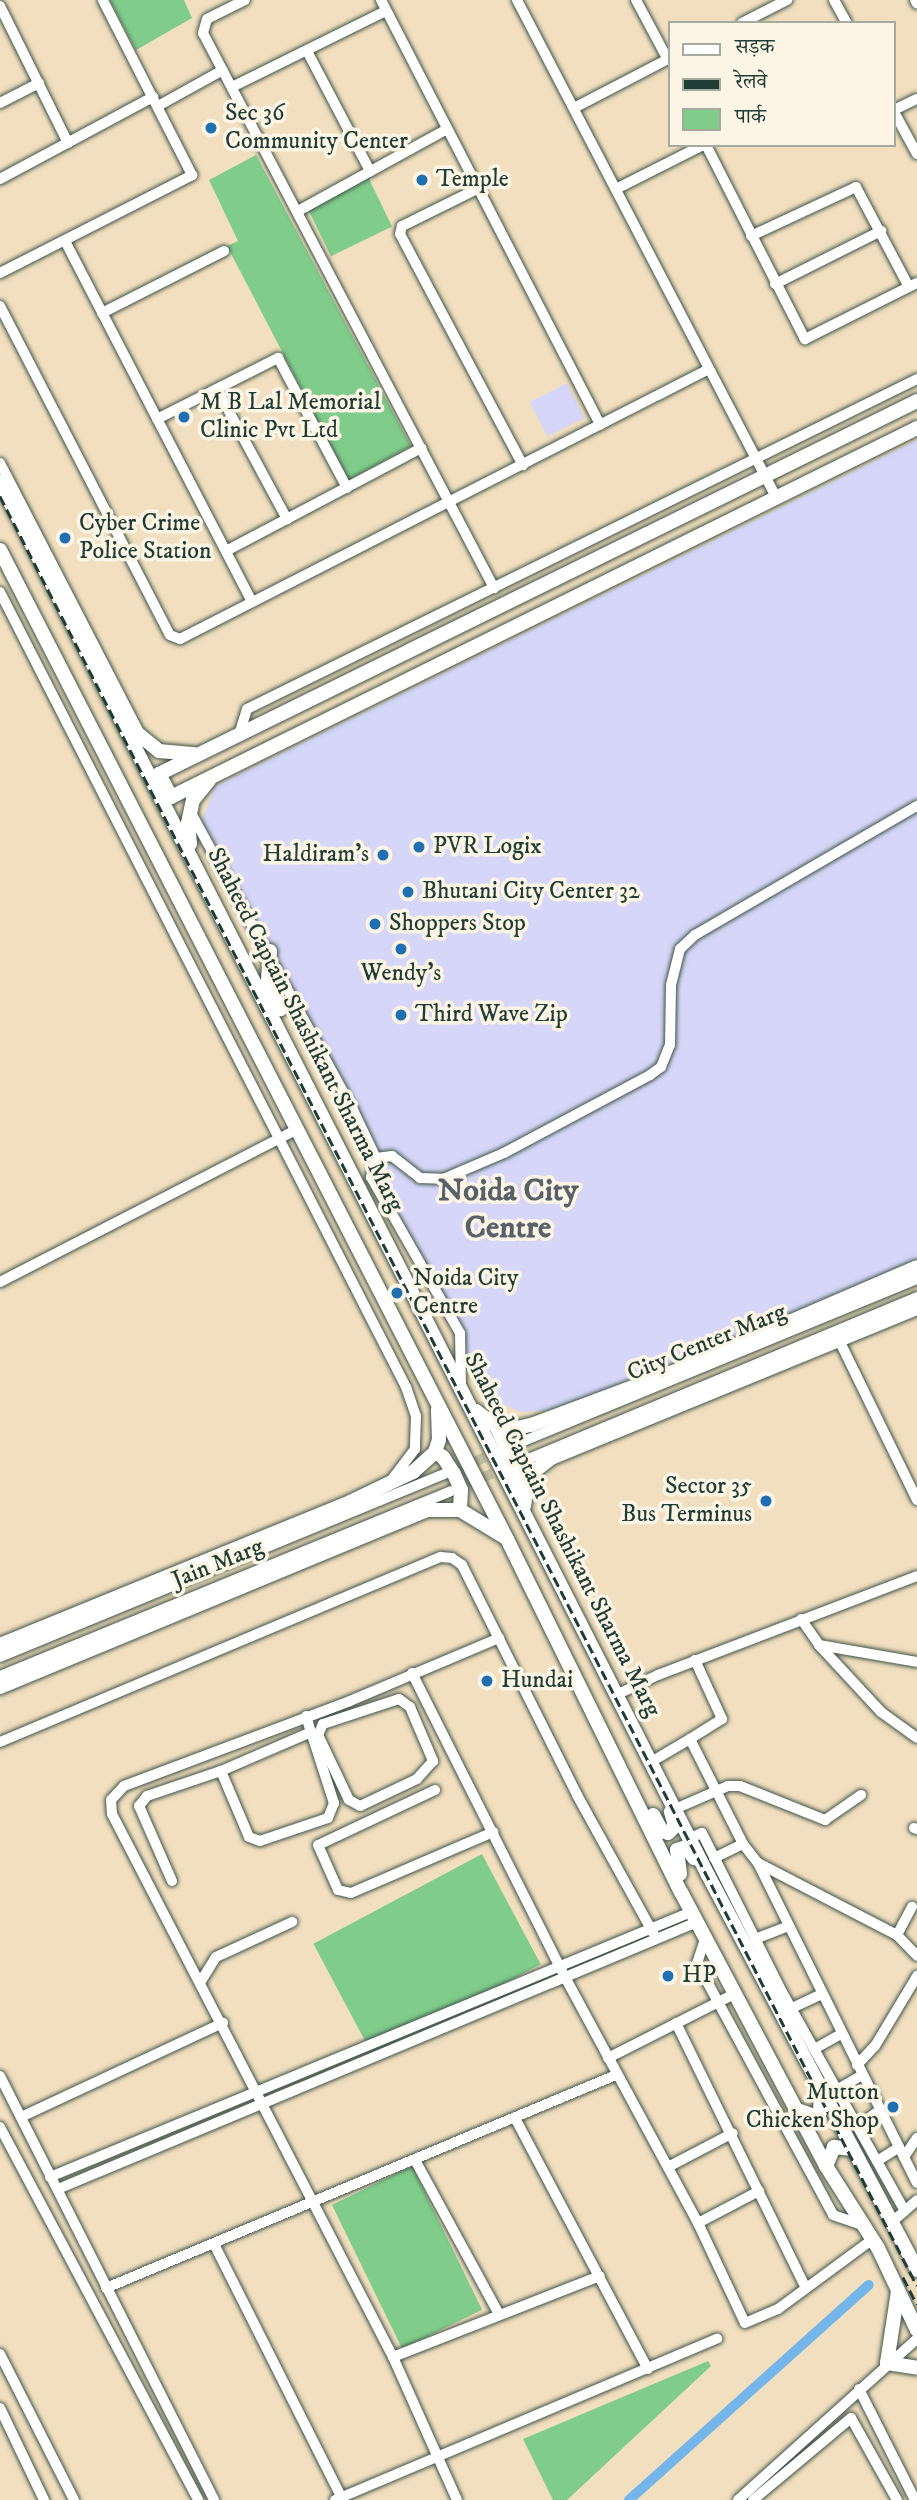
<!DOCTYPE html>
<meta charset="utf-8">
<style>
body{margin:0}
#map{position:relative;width:917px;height:2500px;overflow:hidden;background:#f2dfbf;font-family:"IM FELL DW Pica","Noto Serif Devanagari",serif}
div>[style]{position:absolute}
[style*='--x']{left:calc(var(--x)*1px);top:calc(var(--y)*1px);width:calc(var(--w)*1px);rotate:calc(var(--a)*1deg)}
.built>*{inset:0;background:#d6d7f8;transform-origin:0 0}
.green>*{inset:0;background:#80cd8b;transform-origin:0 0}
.canal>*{height:10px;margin:-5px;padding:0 5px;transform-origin:5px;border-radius:5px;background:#74b6e9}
.minor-tunnel>*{height:10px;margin-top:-5px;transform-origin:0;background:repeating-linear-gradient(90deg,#c8bfa3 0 10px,transparent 0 15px)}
.roads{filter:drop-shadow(0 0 2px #3f5549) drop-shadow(0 0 2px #3f5549)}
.minor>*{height:10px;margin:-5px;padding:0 5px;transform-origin:5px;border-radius:5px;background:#fff}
.major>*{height:14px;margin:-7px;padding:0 7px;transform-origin:7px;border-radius:7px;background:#fff}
.rail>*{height:2.5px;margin-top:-1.25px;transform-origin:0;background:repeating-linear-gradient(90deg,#1f3d34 0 10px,transparent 0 15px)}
.dots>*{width:19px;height:19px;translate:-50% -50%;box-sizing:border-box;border:4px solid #fcf5e5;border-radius:50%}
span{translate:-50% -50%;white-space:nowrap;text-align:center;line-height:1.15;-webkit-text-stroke:7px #fcf5e5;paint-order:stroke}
.poi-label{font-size:24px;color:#1f3d34}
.left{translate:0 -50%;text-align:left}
.right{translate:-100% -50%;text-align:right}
.street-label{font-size:24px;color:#1f3d34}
.district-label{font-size:32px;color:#58606a;font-weight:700}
.legend{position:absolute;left:668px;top:21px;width:228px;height:126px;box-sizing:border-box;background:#fcf5e5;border:2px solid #a4ab9e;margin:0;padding:9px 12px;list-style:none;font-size:21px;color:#1f3d34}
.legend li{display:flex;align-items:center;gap:14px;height:35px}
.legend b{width:35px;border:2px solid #a4ab9e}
</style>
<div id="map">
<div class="built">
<div style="left:567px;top:383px;width:39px;height:42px;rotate:63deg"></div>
<div style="clip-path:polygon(917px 440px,917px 1263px,556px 1410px,520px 1412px,498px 1402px,480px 1383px,203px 850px,203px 818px,215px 786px)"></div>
</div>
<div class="green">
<div style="clip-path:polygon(110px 0,184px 0,192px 18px,136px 50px)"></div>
<div style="clip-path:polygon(256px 155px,411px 446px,349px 480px,227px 246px,238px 241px,209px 180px)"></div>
<div style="left:368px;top:177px;width:55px;height:68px;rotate:64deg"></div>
<div style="left:482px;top:1854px;width:125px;height:191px;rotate:62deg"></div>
<div style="left:412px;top:2166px;width:160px;height:89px;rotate:64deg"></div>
<div style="clip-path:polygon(708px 2361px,711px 2366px,567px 2500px,553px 2500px,523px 2439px)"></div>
</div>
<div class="canal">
<div style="--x:629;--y:2500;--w:322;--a:-41.9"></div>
</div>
<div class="minor-tunnel">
<div style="--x:448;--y:1473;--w:56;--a:-22.9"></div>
<div style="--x:455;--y:1489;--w:57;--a:-22.5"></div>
</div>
<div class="roads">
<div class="minor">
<div style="--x:245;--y:0;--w:42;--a:153.4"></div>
<div style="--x:207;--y:19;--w:15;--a:106"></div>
<div style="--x:203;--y:33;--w:627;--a:62.33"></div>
<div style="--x:381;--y:0;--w:478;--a:62.7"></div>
<div style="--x:517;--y:0;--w:560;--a:62.47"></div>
<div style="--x:636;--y:0;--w:68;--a:61.9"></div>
<div style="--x:834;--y:0;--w:26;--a:61"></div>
<div style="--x:915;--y:0;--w:4;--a:63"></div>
<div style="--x:0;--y:6;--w:153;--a:63.6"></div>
<div style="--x:742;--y:23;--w:51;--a:-27.1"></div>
<div style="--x:307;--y:51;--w:136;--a:62.3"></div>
<div style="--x:232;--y:87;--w:172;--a:-26.3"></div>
<div style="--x:0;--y:103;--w:44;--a:-27.1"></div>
<div style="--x:158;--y:106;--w:74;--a:-29"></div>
<div style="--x:574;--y:108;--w:108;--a:-27.5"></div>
<div style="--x:894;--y:110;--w:25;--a:-26"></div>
<div style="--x:894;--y:112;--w:48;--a:61.3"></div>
<div style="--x:706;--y:145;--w:218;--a:63"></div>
<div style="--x:805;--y:339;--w:125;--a:-26.6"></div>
<div style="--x:0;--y:179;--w:174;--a:-28.2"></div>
<div style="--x:477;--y:189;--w:84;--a:153.7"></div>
<div style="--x:402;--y:226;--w:8;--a:104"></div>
<div style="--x:400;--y:234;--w:262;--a:62"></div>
<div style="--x:616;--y:189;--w:97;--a:-26.8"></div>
<div style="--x:298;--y:211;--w:170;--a:-28.8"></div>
<div style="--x:751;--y:236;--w:116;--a:-25"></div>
<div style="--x:856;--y:187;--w:113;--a:62.1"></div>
<div style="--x:65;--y:241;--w:406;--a:62.6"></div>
<div style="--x:0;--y:273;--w:216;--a:-27"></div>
<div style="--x:192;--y:175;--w:196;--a:-117"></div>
<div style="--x:775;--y:284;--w:119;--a:-26.6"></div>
<div style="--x:0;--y:306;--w:370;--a:62.7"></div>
<div style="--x:170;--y:635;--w:11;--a:22"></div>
<div style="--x:180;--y:639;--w:592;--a:-27.04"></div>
<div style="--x:102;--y:313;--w:137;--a:-26.9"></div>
<div style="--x:217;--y:389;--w:148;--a:61.7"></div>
<div style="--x:157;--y:419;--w:136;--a:-26.8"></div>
<div style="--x:278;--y:358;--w:147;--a:62"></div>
<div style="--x:0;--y:463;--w:305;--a:62.7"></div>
<div style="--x:226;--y:551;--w:221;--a:-27.8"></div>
<div style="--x:0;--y:592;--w:893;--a:62.95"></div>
<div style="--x:406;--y:1387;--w:31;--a:71"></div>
<div style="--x:416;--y:1416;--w:33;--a:92"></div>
<div style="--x:415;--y:1449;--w:38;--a:127"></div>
<div style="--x:239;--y:735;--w:27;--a:-73"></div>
<div style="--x:247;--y:709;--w:747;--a:-26.22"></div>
<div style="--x:190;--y:811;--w:341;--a:61.4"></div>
<div style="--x:353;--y:1110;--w:53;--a:64.4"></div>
<div style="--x:376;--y:1158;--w:20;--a:105"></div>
<div style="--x:371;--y:1177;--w:180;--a:60.3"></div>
<div style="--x:460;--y:1333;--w:51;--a:88.9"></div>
<div style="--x:376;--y:1158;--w:16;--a:-7"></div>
<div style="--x:392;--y:1156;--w:36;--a:38"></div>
<div style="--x:420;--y:1178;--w:23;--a:2"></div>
<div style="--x:443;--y:1179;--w:66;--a:-23.1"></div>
<div style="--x:504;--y:1153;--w:166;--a:-28.1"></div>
<div style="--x:650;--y:1075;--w:14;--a:-36"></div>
<div style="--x:661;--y:1067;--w:24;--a:-68"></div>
<div style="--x:670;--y:1045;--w:60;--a:-89"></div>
<div style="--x:671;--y:985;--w:37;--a:-76"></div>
<div style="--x:680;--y:949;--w:21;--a:-43"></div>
<div style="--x:695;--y:935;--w:257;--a:-30.2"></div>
<div style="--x:0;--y:1282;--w:335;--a:-27.2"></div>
<div style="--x:839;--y:1340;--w:178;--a:64"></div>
<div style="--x:514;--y:1445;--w:436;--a:-22.4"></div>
<div style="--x:521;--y:1462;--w:429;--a:-22.6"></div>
<div style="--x:801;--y:1619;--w:32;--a:55"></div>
<div style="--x:819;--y:1645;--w:99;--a:9.8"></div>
<div style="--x:819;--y:1645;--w:91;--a:47.2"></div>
<div style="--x:881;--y:1712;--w:44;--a:35.8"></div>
<div style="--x:0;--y:1657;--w:481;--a:-22.4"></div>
<div style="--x:412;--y:1673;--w:340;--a:63.3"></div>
<div style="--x:565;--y:1977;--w:280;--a:61.6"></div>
<div style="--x:698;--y:2223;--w:110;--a:64.8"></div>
<div style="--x:745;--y:2323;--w:36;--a:-23"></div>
<div style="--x:778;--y:2309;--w:118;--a:-36.4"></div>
<div style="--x:0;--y:1676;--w:487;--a:-22.3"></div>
<div style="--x:616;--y:1695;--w:47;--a:-25.5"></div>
<div style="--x:658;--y:1675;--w:277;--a:-20.9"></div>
<div style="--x:399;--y:1699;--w:14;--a:36"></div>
<div style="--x:410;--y:1707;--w:59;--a:66.9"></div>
<div style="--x:433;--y:1761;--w:24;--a:132"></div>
<div style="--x:417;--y:1779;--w:63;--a:154.7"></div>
<div style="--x:360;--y:1806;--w:13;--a:-151"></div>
<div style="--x:349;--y:1800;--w:72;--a:-115.5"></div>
<div style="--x:318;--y:1735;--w:12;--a:-66"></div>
<div style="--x:323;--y:1724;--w:80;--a:-18.2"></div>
<div style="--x:306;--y:1716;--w:17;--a:73"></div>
<div style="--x:311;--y:1732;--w:75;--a:72.1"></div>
<div style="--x:334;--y:1803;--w:16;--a:112"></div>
<div style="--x:328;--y:1818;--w:72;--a:161.3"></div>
<div style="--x:260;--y:1841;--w:12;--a:-160"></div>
<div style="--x:249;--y:1837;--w:72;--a:-113"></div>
<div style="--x:221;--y:1771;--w:98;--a:-23.4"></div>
<div style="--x:690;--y:1739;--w:38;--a:-32"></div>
<div style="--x:722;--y:1719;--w:65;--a:-114.6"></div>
<div style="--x:0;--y:1742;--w:478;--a:-22.8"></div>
<div style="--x:441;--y:1557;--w:11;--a:5"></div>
<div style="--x:452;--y:1558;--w:12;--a:35"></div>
<div style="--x:462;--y:1565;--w:257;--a:63.4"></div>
<div style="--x:577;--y:1795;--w:163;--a:61.1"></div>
<div style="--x:651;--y:1762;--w:45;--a:-30.5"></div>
<div style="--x:690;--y:1739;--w:118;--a:63.2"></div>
<div style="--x:743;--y:1844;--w:24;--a:52"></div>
<div style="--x:758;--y:1863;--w:357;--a:63.6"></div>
<div style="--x:435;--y:1790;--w:129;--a:154.8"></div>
<div style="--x:318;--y:1845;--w:49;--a:66"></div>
<div style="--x:338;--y:1890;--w:13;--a:13"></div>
<div style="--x:351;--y:1893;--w:155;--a:-23.2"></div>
<div style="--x:675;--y:1809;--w:58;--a:-23.5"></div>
<div style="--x:728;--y:1786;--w:12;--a:0"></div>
<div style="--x:740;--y:1786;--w:92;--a:21.8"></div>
<div style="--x:825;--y:1820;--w:44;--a:-34.8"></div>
<div style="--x:914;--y:1828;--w:3;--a:18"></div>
<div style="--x:690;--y:1838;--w:13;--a:-23"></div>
<div style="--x:702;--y:1833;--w:178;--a:63.3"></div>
<div style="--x:782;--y:1992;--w:251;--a:60.7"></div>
<div style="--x:714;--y:1858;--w:32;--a:-26"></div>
<div style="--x:758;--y:1863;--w:157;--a:27.4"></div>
<div style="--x:897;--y:1935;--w:29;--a:46"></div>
<div style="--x:172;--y:1881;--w:82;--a:-113.7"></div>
<div style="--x:139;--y:1806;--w:13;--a:-51"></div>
<div style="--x:147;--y:1796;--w:78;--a:-18.7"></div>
<div style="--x:897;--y:1935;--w:32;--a:-62"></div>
<div style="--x:705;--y:1939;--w:25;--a:108"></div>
<div style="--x:697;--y:1963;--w:286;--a:61.6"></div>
<div style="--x:833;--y:2215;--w:34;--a:19"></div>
<div style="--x:755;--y:1939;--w:33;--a:-21"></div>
<div style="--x:201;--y:1981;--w:28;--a:-58"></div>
<div style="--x:216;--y:1957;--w:84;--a:-24.7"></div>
<div style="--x:792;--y:2008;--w:31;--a:-25"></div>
<div style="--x:676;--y:2023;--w:293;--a:63.9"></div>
<div style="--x:816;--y:2048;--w:29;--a:-29"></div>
<div style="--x:608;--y:2058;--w:141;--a:-26.9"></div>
<div style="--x:857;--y:2065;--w:26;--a:-47"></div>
<div style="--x:875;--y:2046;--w:82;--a:-59"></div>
<div style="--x:0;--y:2076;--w:475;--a:63.2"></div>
<div style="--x:838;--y:2089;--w:28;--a:-30"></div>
<div style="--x:21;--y:2117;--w:223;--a:-25"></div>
<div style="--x:515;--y:2118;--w:284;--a:62.1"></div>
<div style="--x:858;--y:2126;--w:27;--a:-36"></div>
<div style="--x:0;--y:2127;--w:422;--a:62"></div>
<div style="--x:904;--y:2157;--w:23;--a:-56"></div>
<div style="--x:415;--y:2160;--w:175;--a:61.4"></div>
<div style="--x:877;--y:2161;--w:26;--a:-32"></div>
<div style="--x:668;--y:2167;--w:73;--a:-27.6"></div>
<div style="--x:50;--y:2177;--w:694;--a:-22.46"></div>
<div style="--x:58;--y:2189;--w:693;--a:-22.68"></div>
<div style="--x:892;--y:2222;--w:33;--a:-41"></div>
<div style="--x:698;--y:2223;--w:69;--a:-27.7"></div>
<div style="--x:214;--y:2244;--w:287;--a:63.3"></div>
<div style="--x:106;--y:2288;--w:553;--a:-22.67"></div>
<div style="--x:0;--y:2354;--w:164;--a:63.1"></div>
<div style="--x:393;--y:2357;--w:222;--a:-21.4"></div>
<div style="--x:859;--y:2389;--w:124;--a:63.2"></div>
<div style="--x:0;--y:2408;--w:102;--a:64.4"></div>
<div style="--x:335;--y:2500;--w:415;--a:-22.9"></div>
<div style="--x:457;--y:2500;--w:157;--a:-114.1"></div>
<div style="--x:393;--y:2357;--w:611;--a:-117.36"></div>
<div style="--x:112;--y:1814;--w:14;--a:-94"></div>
<div style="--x:111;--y:1800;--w:19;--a:-47"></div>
<div style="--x:124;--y:1786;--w:241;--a:-20.6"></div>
<div style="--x:350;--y:1701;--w:162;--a:-22.9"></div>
<div style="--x:738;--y:2500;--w:241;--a:-42"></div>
<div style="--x:753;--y:2500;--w:128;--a:-39.9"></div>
<div style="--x:851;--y:2418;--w:94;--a:60.7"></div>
</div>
<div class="major">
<div style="--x:917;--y:401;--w:845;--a:153.8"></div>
<div style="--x:159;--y:774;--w:26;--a:62"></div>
<div style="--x:171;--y:797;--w:832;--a:-26.32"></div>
<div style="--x:0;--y:482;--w:1563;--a:63.06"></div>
<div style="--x:708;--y:1875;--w:447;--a:62.1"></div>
<div style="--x:0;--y:550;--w:1111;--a:62.86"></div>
<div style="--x:507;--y:1539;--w:394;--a:63.8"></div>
<div style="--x:681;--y:1892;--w:310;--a:62.1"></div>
<div style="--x:826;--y:2166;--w:97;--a:57.6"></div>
<div style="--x:878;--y:2248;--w:91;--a:64.6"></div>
<div style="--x:132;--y:729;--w:35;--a:39"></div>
<div style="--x:159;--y:751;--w:36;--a:5"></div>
<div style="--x:190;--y:844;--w:21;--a:-95"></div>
<div style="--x:188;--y:823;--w:24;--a:-78"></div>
<div style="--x:193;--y:800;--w:26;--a:-51"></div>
<div style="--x:270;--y:951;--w:32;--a:94"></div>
<div style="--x:268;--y:983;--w:29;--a:65"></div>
<div style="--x:476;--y:1411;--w:25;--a:37"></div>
<div style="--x:496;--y:1426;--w:65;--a:65.4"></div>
<div style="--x:500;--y:1432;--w:32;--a:-13"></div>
<div style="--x:531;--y:1425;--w:157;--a:-20.5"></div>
<div style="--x:678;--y:1370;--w:260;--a:-23.3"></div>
<div style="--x:435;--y:1452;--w:9;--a:32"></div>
<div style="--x:443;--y:1457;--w:20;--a:57"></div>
<div style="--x:454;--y:1474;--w:17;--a:66"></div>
<div style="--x:461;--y:1490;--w:20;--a:93"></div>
<div style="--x:524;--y:1506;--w:30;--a:-82"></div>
<div style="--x:528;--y:1476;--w:29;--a:-38"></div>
<div style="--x:551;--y:1458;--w:396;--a:-22.3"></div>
<div style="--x:0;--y:1645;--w:378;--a:-22.2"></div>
<div style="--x:350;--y:1502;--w:70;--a:-25.5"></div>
<div style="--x:413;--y:1472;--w:30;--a:-42"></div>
<div style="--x:435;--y:1452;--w:13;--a:-72"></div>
<div style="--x:439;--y:1440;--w:30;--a:-92"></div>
<div style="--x:0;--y:1687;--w:463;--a:-22.5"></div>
<div style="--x:428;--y:1510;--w:32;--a:0"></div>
<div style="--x:460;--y:1510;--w:54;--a:31.3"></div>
<div style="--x:653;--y:1815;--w:18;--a:61"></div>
<div style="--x:662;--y:1831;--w:6;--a:18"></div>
<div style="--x:668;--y:1833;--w:10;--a:-45"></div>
<div style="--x:675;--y:1826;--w:15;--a:-106"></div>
<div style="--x:680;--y:1874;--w:24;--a:-97"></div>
<div style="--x:677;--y:1850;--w:9;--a:-18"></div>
<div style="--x:686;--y:1847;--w:14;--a:54"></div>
<div style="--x:795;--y:2109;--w:20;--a:20"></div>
<div style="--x:814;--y:2116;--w:7;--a:-34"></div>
<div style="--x:820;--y:2112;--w:22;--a:-87"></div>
<div style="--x:826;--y:2166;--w:21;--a:-67"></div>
<div style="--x:834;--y:2147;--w:19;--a:6"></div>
<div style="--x:898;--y:2291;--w:73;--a:98.7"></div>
<div style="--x:887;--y:2363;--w:30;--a:9"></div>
</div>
</div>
<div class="rail">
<div style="--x:0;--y:496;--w:2011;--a:62.87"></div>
<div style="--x:903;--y:2277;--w:31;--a:63"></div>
</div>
<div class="dots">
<div style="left:211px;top:128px;background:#1f6fb2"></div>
<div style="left:422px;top:180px;background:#1f6fb2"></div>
<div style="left:184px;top:417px;background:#1f6fb2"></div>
<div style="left:65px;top:538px;background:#1f6fb2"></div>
<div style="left:419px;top:847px;background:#1f6fb2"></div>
<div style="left:383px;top:855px;background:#1f6fb2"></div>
<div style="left:408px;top:892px;background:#1f6fb2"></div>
<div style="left:375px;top:924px;background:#1f6fb2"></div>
<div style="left:401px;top:949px;background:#1f6fb2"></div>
<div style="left:401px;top:1015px;background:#1f6fb2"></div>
<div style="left:397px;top:1293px;background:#1f6fb2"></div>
<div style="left:766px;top:1501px;background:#1f6fb2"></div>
<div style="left:487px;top:1681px;background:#1f6fb2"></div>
<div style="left:668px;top:1976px;background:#1f6fb2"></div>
<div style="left:893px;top:2107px;background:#1f6fb2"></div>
</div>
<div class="poi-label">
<span class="left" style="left:225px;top:128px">Sec 36<br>Community Center</span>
<span class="left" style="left:436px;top:180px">Temple</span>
<span class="left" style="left:200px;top:417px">M B Lal Memorial<br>Clinic Pvt Ltd</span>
<span class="left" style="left:79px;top:538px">Cyber Crime<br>Police Station</span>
<span class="left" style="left:433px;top:847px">PVR Logix</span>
<span class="right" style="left:369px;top:855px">Haldiram's</span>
<span class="left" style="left:422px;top:892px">Bhutani City Center 32</span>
<span class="left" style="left:389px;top:924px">Shoppers Stop</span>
<span style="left:401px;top:974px">Wendy's</span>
<span class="left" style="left:415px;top:1015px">Third Wave Zip</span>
<span class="left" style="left:413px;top:1293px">Noida City<br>Centre</span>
<span class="right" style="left:752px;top:1501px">Sector 35<br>Bus Terminus</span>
<span class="left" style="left:501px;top:1681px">Hundai</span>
<span class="left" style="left:682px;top:1976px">HP</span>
<span class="right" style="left:879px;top:2107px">Mutton<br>Chicken Shop</span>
</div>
<div class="street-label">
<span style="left:305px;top:1030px;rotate:63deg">Shaheed Captain Shashikant Sharma Marg</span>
<span style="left:707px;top:1343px;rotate:-22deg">City Center Marg</span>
<span style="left:562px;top:1535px;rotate:63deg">Shaheed Captain Shashikant Sharma Marg</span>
<span style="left:218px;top:1564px;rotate:-22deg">Jain Marg</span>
</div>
<div class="district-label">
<span style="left:508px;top:1210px">Noida City<br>Centre</span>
</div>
<ul class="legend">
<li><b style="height:9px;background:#fff"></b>सड़क</li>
<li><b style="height:9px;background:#1f3d34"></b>रेलवे</li>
<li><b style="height:19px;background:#80cd8b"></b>पार्क</li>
</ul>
</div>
